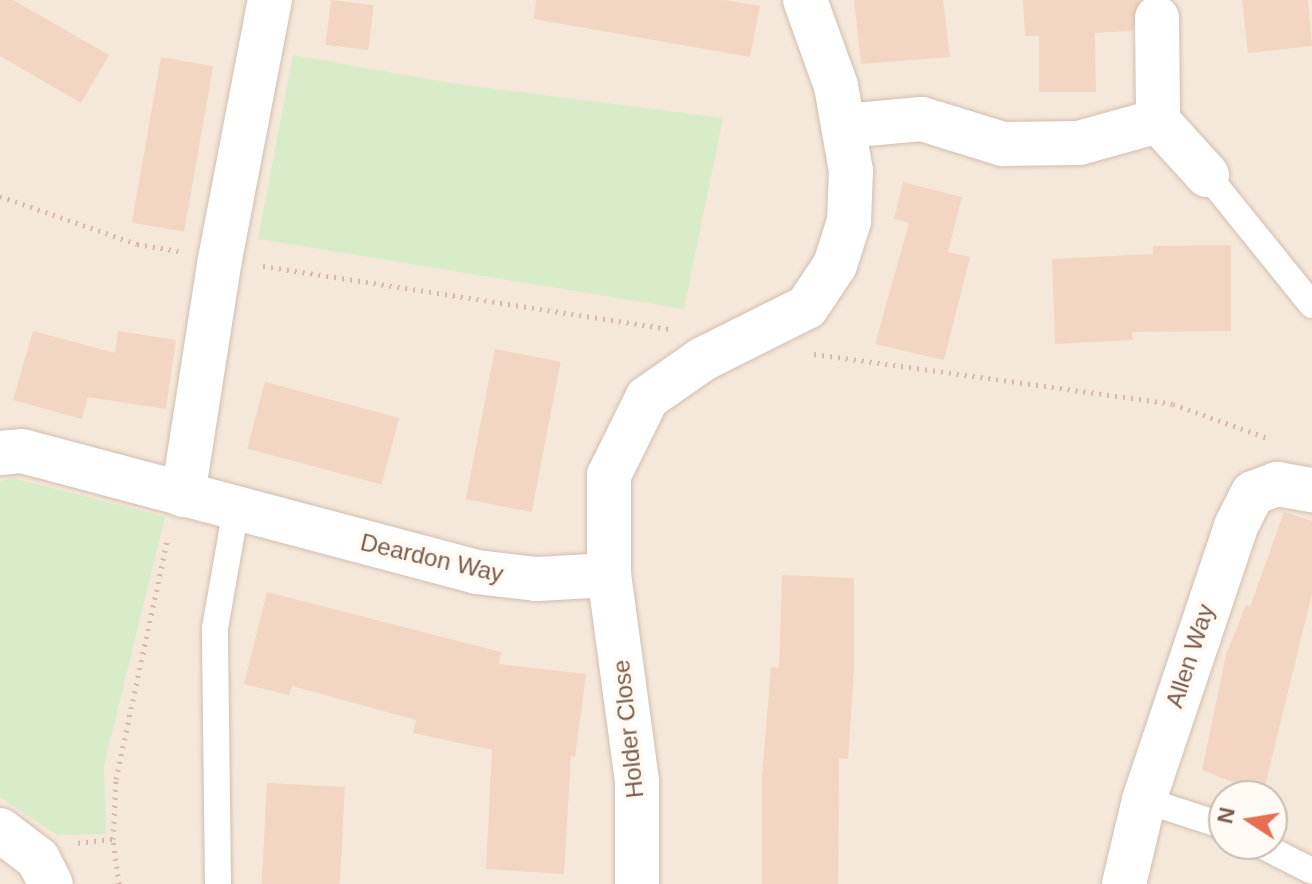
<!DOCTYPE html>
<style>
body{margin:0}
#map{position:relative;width:1312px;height:884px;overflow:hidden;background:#fdf6ec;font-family:Arial,sans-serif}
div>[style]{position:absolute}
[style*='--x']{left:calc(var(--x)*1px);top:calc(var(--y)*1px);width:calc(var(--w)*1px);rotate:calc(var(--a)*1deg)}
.residential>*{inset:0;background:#f5e8da}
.green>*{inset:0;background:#d8ecc9}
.building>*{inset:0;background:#f3d5c3;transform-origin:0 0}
.path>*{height:5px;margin-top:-2.5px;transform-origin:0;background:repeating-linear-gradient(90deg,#d9b8a5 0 2px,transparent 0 8px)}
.roads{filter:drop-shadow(0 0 2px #d1beb0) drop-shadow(0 0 2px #d1beb0)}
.lane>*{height:26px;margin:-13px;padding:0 13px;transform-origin:13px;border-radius:13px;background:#fff}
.street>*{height:44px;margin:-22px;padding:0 22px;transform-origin:22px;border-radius:22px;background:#fff}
span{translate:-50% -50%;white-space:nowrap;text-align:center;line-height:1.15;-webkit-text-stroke:8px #fffaf3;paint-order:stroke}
.street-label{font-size:24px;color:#7a5c4d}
.north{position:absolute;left:1208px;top:780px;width:80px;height:80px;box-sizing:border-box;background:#fffaf3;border:2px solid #cabbb1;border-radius:50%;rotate:282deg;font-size:22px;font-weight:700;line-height:32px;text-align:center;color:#7a5c4d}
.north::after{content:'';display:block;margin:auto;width:28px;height:36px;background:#e76f51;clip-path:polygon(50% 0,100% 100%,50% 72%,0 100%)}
</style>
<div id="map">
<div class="residential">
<div style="clip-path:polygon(evenodd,0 0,1312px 0,1312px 884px,0 884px,0 0,1224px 796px,1272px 796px,1272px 844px,1224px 844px,1224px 796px)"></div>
</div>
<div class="green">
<div style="clip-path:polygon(293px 55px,450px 83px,723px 118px,684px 309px,258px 239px)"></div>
<div style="clip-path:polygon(13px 478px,165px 517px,104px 766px,106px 834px,57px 835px,0 797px,0 482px)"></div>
</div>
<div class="building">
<div style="clip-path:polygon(0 0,13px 0,109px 55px,81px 103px,0 56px)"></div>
<div style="left:331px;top:0;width:43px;height:45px;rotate:7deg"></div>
<div style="clip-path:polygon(536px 0,724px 0,760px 6px,750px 57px,534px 19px)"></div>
<div style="clip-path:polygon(854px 0,943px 0,950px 57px,861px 64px)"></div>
<div style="clip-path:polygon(1023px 0,1141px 0,1132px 31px,1095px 33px,1096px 92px,1039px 92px,1039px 36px,1025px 36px)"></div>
<div style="clip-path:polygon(1242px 0,1308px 0,1312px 46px,1248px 53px)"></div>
<div style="left:161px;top:57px;width:53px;height:168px;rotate:10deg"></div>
<div style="clip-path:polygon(903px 182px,962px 197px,948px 252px,970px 257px,944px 360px,875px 344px,909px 223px,894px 219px)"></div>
<div style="clip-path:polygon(1231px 245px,1231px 331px,1132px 332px,1133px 340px,1055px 344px,1052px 259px,1153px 254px,1153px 246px)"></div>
<div style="clip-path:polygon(33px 331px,115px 353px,118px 331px,176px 340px,166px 409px,88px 397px,82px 419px,13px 400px)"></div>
<div style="left:495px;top:349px;width:67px;height:153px;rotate:11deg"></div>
<div style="left:265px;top:382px;width:139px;height:69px;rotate:15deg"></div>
<div style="clip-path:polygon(1284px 512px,1312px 521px,1312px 594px,1263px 794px,1202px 770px,1226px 655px,1246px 605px,1250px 607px)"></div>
<div style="clip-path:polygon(782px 575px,854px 578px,854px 672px,848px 759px,839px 758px,838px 884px,762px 884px,762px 776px,771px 667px,779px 668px)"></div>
<div style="clip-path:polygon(267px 592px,501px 652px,499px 664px,586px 674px,575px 757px,571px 756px,564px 874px,486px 869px,492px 750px,413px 733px,416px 720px,292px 686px,289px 695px,244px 684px)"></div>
<div style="left:267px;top:783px;width:78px;height:101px;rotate:3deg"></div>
</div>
<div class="path">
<div style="--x:0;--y:196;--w:145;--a:19.3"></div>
<div style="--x:137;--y:244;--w:42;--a:9.7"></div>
<div style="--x:263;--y:266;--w:410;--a:8.8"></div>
<div style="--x:814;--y:354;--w:362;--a:7.9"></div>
<div style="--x:1173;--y:404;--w:103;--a:19.8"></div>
<div style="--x:78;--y:843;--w:35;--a:-7"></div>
<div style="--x:119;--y:884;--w:45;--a:-97.6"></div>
<div style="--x:113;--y:839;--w:60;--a:-87.1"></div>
<div style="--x:116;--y:779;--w:243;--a:-77.9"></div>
</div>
<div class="roads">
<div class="lane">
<div style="--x:1207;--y:175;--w:167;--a:51.1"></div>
<div style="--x:1144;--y:800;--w:84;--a:18"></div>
<div style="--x:1259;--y:844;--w:59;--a:27"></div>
<div style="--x:218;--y:884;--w:256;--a:-90.7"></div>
<div style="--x:215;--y:628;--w:121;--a:-80"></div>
</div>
<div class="street">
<div style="--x:1157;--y:18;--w:103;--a:89.4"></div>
<div style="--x:1158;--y:121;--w:73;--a:47.8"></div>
<div style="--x:845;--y:126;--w:77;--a:-5.2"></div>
<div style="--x:922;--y:119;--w:85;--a:17.2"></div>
<div style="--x:1003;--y:144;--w:76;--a:-0.8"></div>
<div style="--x:1079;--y:143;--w:82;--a:-15.6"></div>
<div style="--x:0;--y:453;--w:22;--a:-5"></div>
<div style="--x:22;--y:451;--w:471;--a:14.9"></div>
<div style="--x:477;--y:572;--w:60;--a:6.7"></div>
<div style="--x:537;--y:579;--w:72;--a:-3.2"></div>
<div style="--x:183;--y:495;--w:239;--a:-81.1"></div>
<div style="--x:220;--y:259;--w:264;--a:-79.1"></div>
<div style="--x:0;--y:830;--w:48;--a:37.3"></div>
<div style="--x:38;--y:859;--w:28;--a:63"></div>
<div style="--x:637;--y:884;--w:103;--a:-90"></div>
<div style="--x:637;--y:781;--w:208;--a:-97.7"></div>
<div style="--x:609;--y:575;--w:100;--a:-90"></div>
<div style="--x:609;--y:475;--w:86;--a:-63.7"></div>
<div style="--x:647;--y:398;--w:68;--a:-34.9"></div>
<div style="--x:703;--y:359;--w:116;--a:-26.6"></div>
<div style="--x:807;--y:307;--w:50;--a:-56.3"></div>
<div style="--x:835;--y:265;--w:46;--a:-72.3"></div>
<div style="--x:849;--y:221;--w:50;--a:-87.7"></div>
<div style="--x:851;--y:171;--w:86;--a:-100"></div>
<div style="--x:836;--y:86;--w:91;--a:-109.8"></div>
<div style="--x:1124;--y:884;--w:86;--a:-76.6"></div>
<div style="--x:1144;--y:800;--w:289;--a:-71.4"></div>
<div style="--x:1236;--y:526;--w:37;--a:-63"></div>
<div style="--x:1253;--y:493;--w:26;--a:-21"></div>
<div style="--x:1277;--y:484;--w:36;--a:10"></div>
</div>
</div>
<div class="street-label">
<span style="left:432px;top:558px;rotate:13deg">Deardon Way</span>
<span style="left:1190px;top:656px;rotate:-72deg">Allen Way</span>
<span style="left:628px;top:729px;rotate:-96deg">Holder Close</span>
</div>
<div class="north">N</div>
</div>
